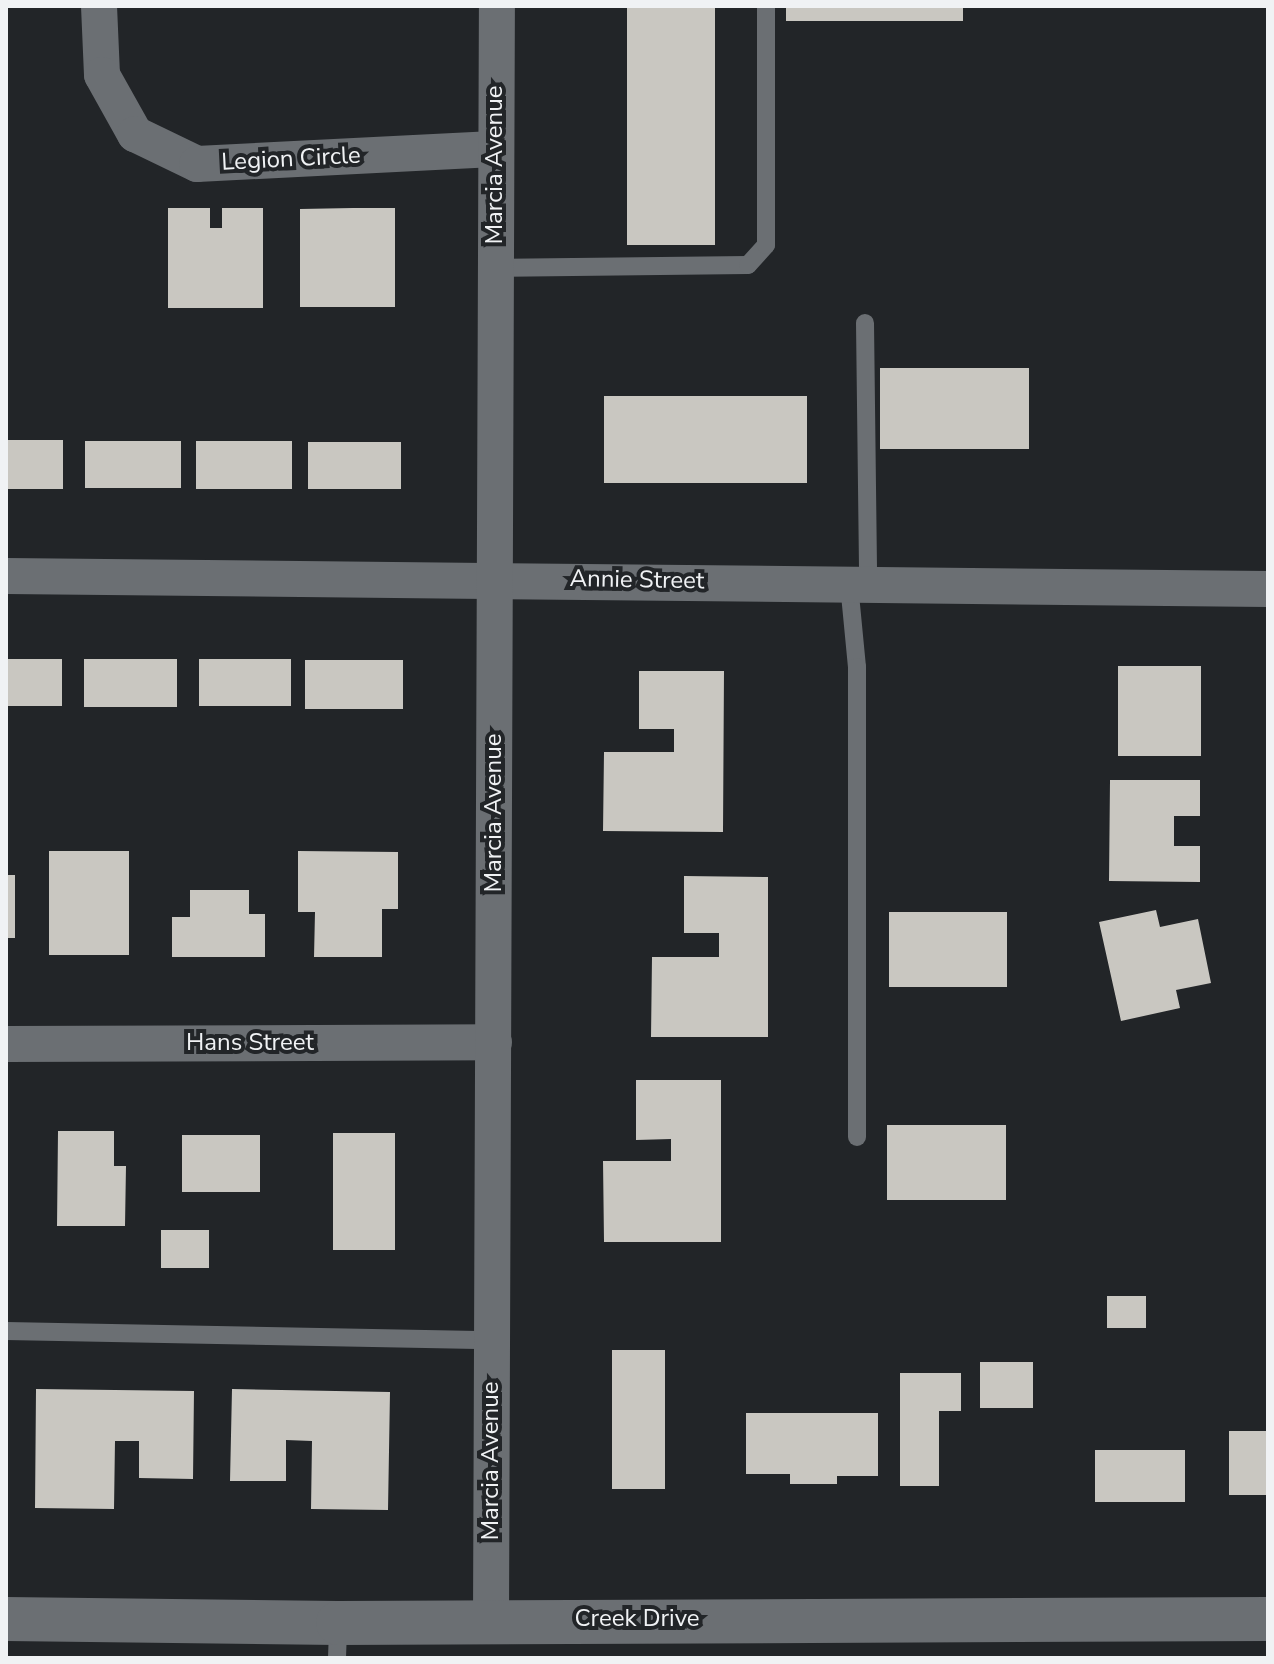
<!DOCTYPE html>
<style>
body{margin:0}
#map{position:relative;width:1274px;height:1664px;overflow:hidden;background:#222528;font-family:"Nunito Sans",sans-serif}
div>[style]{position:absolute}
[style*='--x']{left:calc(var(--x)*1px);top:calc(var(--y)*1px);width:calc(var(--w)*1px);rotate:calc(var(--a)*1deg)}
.building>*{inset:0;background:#c9c7c1;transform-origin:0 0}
.lane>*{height:18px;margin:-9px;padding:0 9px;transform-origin:9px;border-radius:9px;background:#6b6f73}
.street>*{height:36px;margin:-18px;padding:0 18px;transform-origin:18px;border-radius:18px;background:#6b6f73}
.secondary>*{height:44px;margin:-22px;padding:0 22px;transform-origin:22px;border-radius:22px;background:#6b6f73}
span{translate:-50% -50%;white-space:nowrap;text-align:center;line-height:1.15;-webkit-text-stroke:8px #222528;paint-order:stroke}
.street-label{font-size:24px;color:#f0f2f4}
.frame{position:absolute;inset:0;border:8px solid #f0f2f4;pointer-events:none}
</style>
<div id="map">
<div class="building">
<div style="left:627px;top:6px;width:88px;height:239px"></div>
<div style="left:786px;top:6px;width:177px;height:15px"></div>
<div style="clip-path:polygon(168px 208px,210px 208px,210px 228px,222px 228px,222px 208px,263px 208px,263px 308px,168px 308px)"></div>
<div style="clip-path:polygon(353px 208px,395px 208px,395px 307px,300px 307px,300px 209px)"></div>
<div style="left:880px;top:368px;width:149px;height:81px"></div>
<div style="left:604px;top:396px;width:203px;height:87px"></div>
<div style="left:6px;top:440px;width:57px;height:49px"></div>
<div style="left:85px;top:441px;width:96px;height:47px"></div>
<div style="left:196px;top:441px;width:96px;height:48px"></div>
<div style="left:308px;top:442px;width:93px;height:47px"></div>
<div style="left:6px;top:659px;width:56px;height:47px"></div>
<div style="left:84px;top:659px;width:93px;height:48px"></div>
<div style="left:199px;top:659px;width:92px;height:47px"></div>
<div style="left:305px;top:660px;width:98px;height:49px"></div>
<div style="left:1118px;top:666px;width:83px;height:90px"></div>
<div style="clip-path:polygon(639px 671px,724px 671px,723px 832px,603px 831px,604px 752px,674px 752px,674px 729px,639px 729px)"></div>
<div style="clip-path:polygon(1110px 780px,1200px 780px,1200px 816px,1174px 816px,1174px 846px,1200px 846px,1200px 882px,1109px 881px)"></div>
<div style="left:49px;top:851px;width:80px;height:104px"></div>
<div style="clip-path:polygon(298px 851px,398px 852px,398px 909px,382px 909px,382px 957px,314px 957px,315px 912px,298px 912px)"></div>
<div style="left:6px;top:875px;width:9px;height:63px"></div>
<div style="clip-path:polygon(684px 876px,768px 877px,768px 1037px,651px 1037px,652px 957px,719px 957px,719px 933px,684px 933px)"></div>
<div style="clip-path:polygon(190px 890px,249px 890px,249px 914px,265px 914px,265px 957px,172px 957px,172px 917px,190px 917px)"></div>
<div style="clip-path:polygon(1156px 910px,1160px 927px,1198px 919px,1211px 983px,1176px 990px,1180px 1008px,1121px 1021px,1099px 922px)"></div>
<div style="left:889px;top:912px;width:118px;height:75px"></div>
<div style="clip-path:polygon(636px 1080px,721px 1080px,721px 1242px,604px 1242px,603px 1161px,671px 1161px,671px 1139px,636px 1140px)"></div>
<div style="left:887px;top:1125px;width:119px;height:75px"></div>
<div style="clip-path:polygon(58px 1131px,114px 1131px,114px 1166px,126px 1166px,125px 1226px,57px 1226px)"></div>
<div style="left:333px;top:1133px;width:62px;height:117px"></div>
<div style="left:182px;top:1135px;width:78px;height:57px"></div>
<div style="left:161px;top:1230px;width:48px;height:38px"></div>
<div style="left:1107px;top:1296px;width:39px;height:32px"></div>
<div style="left:612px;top:1350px;width:53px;height:139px"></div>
<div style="left:980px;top:1362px;width:53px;height:46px"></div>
<div style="clip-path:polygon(900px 1373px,961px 1373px,961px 1411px,939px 1411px,939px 1486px,900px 1486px)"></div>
<div style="clip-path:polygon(36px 1389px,194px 1391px,193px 1479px,139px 1478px,139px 1441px,115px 1441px,114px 1509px,35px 1508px)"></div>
<div style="clip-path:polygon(232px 1389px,390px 1392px,388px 1510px,311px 1509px,312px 1441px,286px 1440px,286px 1481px,230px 1481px)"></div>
<div style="clip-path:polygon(746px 1413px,878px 1413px,878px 1476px,837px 1476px,837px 1484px,790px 1484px,790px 1474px,746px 1474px)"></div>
<div style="left:1268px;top:1431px;width:64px;height:39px;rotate:90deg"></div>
<div style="left:1095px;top:1450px;width:90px;height:52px"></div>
</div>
<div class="lane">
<div style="--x:495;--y:268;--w:253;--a:-0.7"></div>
<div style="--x:748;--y:265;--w:27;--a:-48"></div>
<div style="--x:766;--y:245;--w:239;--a:-90"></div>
<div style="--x:865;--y:323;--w:262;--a:89.3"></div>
<div style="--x:849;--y:584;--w:83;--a:84.5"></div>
<div style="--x:857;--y:667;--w:470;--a:90"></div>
<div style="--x:6;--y:1331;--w:485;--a:1.1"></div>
<div style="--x:337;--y:1658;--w:35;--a:-88"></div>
</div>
<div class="street">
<div style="--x:99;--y:6;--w:69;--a:87.5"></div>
<div style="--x:102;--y:75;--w:68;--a:60.8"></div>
<div style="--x:135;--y:134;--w:69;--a:25.8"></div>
<div style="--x:197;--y:164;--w:297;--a:-2.9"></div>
<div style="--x:6;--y:576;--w:1262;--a:0.59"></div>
<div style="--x:6;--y:1044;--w:488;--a:-0.2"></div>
<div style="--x:491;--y:1619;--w:1613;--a:-89.79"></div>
</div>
<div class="secondary">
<div style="--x:6;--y:1619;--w:332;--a:0.7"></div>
<div style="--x:338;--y:1623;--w:930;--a:-0.25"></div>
</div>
<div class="street-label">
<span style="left:291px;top:159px;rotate:-3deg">Legion Circle</span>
<span style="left:495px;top:165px;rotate:-90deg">Marcia Avenue</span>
<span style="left:637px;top:580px;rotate:1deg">Annie Street</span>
<span style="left:494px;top:813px;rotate:-90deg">Marcia Avenue</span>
<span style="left:250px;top:1043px">Hans Street</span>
<span style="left:491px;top:1461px;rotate:-90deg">Marcia Avenue</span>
<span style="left:637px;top:1619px">Creek Drive</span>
</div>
<div class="frame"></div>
</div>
